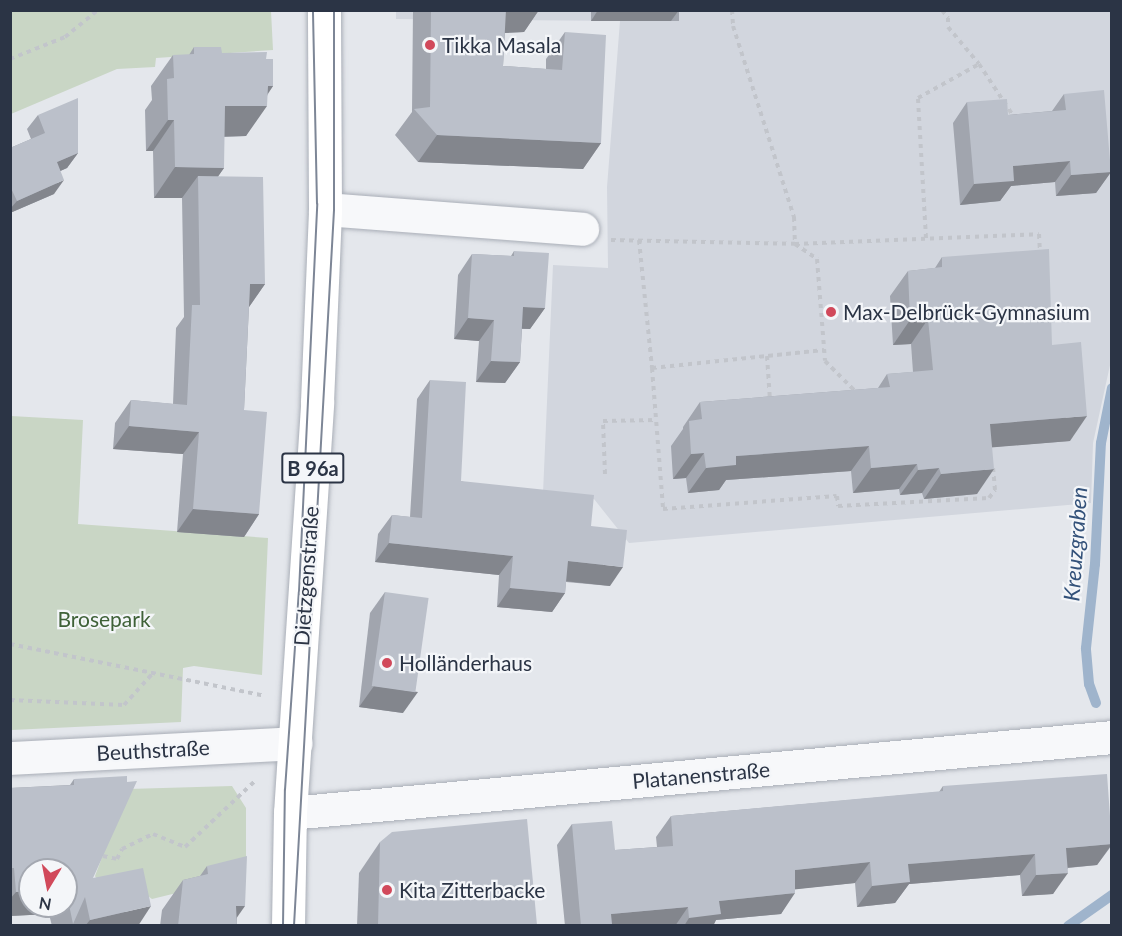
<!DOCTYPE html>
<meta charset="utf-8">
<style>
body{margin:0}
#map{position:relative;width:1122px;height:936px;overflow:hidden;background:#e4e7ec;font-family:Lato,sans-serif}
div>[style]{position:absolute}
[style*='--x']{left:calc(var(--x)*1px);top:calc(var(--y)*1px);width:calc(var(--w)*1px);rotate:calc(var(--a)*1deg)}
.built>*{inset:0;background:#d2d6de}
.green>*{inset:0;background:#c9d6c5}
.stream>*{height:10px;margin:-5px;padding:0 5px;transform-origin:5px;border-radius:5px;background:#9fb4cc}
.path>*{height:4px;margin-top:-2px;transform-origin:0;background:repeating-linear-gradient(90deg,#c2c5cb 0 4.5px,transparent 0 9px)}
.roads{filter:drop-shadow(0 0 2px #a9aeb7) drop-shadow(0 0 2px #a9aeb7)}
.minor>*{height:33px;margin:-16.5px;padding:0 16.5px;transform-origin:16.5px;border-radius:16.5px;background:#f7f8fa}
.major>*{height:33px;margin:-16.5px;padding:0 16.5px;transform-origin:16.5px;border-radius:16.5px;background:#fff}
.tram>*{height:1.5px;margin:-0.75px;padding:0 0.75px;transform-origin:0.75px;border-radius:0.75px;background:#7d8696}
.wall>*{inset:0;background:#a1a5ae;transform-origin:0 0}
.shaded-wall>*{inset:0;background:#83868d}
.building>*{inset:0;background:#bbc0ca;transform-origin:0 0}
.dots>*{width:16px;height:16px;translate:-50% -50%;box-sizing:border-box;border:3px solid #f4f6f9;border-radius:50%}
span{translate:-50% -50%;white-space:nowrap;text-align:center;line-height:1.15;-webkit-text-stroke:4.5px #f4f6f9;paint-order:stroke}
.shield-label span{padding:2px 4px;background:#f4f6f9;border:2px solid;border-radius:4px;-webkit-text-stroke-width:0}
.shield-label{font-size:20px;color:#2b3445;font-weight:700}
.poi-label{font-size:21px;color:#2b3445}
.left{translate:0 -50%;text-align:left}
.street-label{font-size:21px;color:#2b3445}
.park-label{font-size:21px;color:#3f6138}
.water-label{font-size:22px;color:#34527a;font-style:italic}
.frame{position:absolute;inset:0;border:12px solid #2b3445;pointer-events:none}
.north{position:absolute;left:18px;top:858px;width:60px;height:60px;box-sizing:border-box;background:#f4f6f9;border:2px solid #a4a8b1;border-radius:50%;rotate:190deg;font-size:16px;font-weight:700;line-height:24px;text-align:center;color:#2b3445}
.north::after{content:'';display:block;margin:auto;width:21px;height:27px;background:#d1495b;clip-path:polygon(50% 0,100% 100%,50% 72%,0 100%)}
</style>
<div id="map">
<div class="built">
<div style="clip-path:polygon(396px 11px,1111px 11px,1112px 356px,1093px 443px,1091px 503px,629px 543px,594px 499px,543px 493px,553px 265px,608px 268px,607px 187px,620px 21px,396px 19px)"></div>
</div>
<div class="green">
<div style="clip-path:polygon(10px 11px,271px 11px,273px 50px,156px 58px,155px 67px,117px 69px,11px 114px)"></div>
<div style="clip-path:polygon(11px 416px,83px 420px,78px 524px,268px 538px,262px 675px,194px 666px,183px 668px,181px 722px,11px 730px)"></div>
<div style="clip-path:polygon(232px 786px,246px 808px,246px 876px,152px 899px,136px 887px,100px 886px,95px 876px,128px 789px)"></div>
</div>
<div class="stream">
<div style="--x:1096;--y:703;--w:20;--a:-110"></div>
<div style="--x:1089;--y:684;--w:36;--a:-95"></div>
<div style="--x:1086;--y:648;--w:84;--a:-83.9"></div>
<div style="--x:1095;--y:564;--w:121;--a:-87.2"></div>
<div style="--x:1101;--y:443;--w:56;--a:-78.7"></div>
<div style="--x:1068;--y:926;--w:54;--a:-35.2"></div>
</div>
<div class="path">
<div style="--x:732;--y:10;--w:16;--a:86"></div>
<div style="--x:733;--y:26;--w:201;--a:72.3"></div>
<div style="--x:794;--y:217;--w:27;--a:88"></div>
<div style="--x:795;--y:244;--w:27;--a:34"></div>
<div style="--x:817;--y:259;--w:102;--a:85.5"></div>
<div style="--x:825;--y:361;--w:44;--a:45"></div>
<div style="--x:942;--y:10;--w:10;--a:53"></div>
<div style="--x:948;--y:18;--w:9;--a:90"></div>
<div style="--x:948;--y:27;--w:48;--a:50"></div>
<div style="--x:979;--y:64;--w:64;--a:56.6"></div>
<div style="--x:10;--y:59;--w:59;--a:-21.8"></div>
<div style="--x:65;--y:37;--w:43;--a:-39.3"></div>
<div style="--x:926;--y:238;--w:140;--a:-93.3"></div>
<div style="--x:918;--y:98;--w:70;--a:-29.1"></div>
<div style="--x:611;--y:240;--w:184;--a:1.2"></div>
<div style="--x:795;--y:244;--w:244;--a:-2.3"></div>
<div style="--x:1039;--y:234;--w:20;--a:87"></div>
<div style="--x:639;--y:240;--w:129;--a:84.2"></div>
<div style="--x:652;--y:368;--w:173;--a:-6"></div>
<div style="--x:767;--y:356;--w:44;--a:86.1"></div>
<div style="--x:652;--y:368;--w:141;--a:85.5"></div>
<div style="--x:663;--y:509;--w:174;--a:-4.3"></div>
<div style="--x:837;--y:496;--w:10;--a:84"></div>
<div style="--x:838;--y:506;--w:151;--a:-3"></div>
<div style="--x:989;--y:498;--w:10;--a:-53"></div>
<div style="--x:995;--y:490;--w:22;--a:-95"></div>
<div style="--x:605;--y:474;--w:53;--a:-92.2"></div>
<div style="--x:603;--y:421;--w:53;--a:-1.1"></div>
<div style="--x:10;--y:644;--w:260;--a:11.5"></div>
<div style="--x:10;--y:700;--w:114;--a:2.5"></div>
<div style="--x:124;--y:705;--w:43;--a:-47.8"></div>
<div style="--x:103;--y:856;--w:14;--a:12"></div>
<div style="--x:117;--y:859;--w:11;--a:-63"></div>
<div style="--x:122;--y:849;--w:34;--a:-26"></div>
<div style="--x:153;--y:834;--w:35;--a:22"></div>
<div style="--x:185;--y:847;--w:98;--a:-43.3"></div>
</div>
<div class="roads">
<div class="minor">
<div style="--x:325;--y:209;--w:258;--a:4.4"></div>
<div style="--x:10;--y:758;--w:286;--a:-3"></div>
<div style="--x:290;--y:813;--w:826;--a:-5.28"></div>
</div>
<div class="major">
<div style="--x:288;--y:926;--w:113;--a:-89"></div>
<div style="--x:290;--y:813;--w:412;--a:-86.2"></div>
<div style="--x:317;--y:402;--w:193;--a:-87.6"></div>
<div style="--x:325;--y:209;--w:199;--a:-90.3"></div>
</div>
</div>
<div class="tram">
<div style="--x:283;--y:926;--w:136;--a:-89.2"></div>
<div style="--x:285;--y:790;--w:198;--a:-86"></div>
<div style="--x:299;--y:592;--w:388;--a:-87.3"></div>
<div style="--x:317;--y:204;--w:194;--a:-91.2"></div>
<div style="--x:294;--y:926;--w:717;--a:-86.8"></div>
<div style="--x:334;--y:210;--w:200;--a:-90"></div>
</div>
<div class="wall">
<div style="clip-path:polygon(413px 10px,539px 10px,524px 32px,505px 33px,503px 66px,546px 69px,546px 59px,565px 32px,601px 143px,583px 169px,418px 162px,395px 135px,412px 112px)"></div>
<div style="left:591px;top:10px;width:88px;height:11px"></div>
<div style="clip-path:polygon(194px 47px,222px 53px,266px 59px,273px 86px,268px 94px,246px 136px,224px 137px,224px 168px,218px 176px,265px 284px,249px 307px,244px 410px,259px 514px,244px 537px,177px 532px,183px 454px,113px 449px,115px 423px,131px 400px,173px 404px,176px 328px,184px 317px,182px 198px,154px 198px,153px 151px,146px 151px,145px 110px,152px 100px,151px 86px,173px 55px,189px 55px)"></div>
<div style="clip-path:polygon(1064px 94px,1111px 172px,1096px 193px,1056px 196px,1055px 182px,1011px 186px,1000px 201px,960px 205px,953px 123px,967px 102px,1008px 115px,1052px 111px)"></div>
<div style="clip-path:polygon(38px 115px,78px 153px,67px 168px,60px 171px,54px 194px,10px 213px,10px 148px,31px 139px,27px 129px)"></div>
<div style="clip-path:polygon(514px 251px,545px 308px,530px 329px,522px 329px,520px 362px,505px 383px,476px 382px,479px 341px,454px 339px,458px 275px,472px 254px,511px 256px)"></div>
<div style="clip-path:polygon(942px 257px,1052px 345px,1070px 441px,992px 447px,977px 494px,924px 499px,922px 493px,900px 495px,899px 489px,853px 493px,851px 471px,726px 480px,719px 490px,688px 493px,686px 478px,673px 479px,671px 446px,683px 429px,683px 427px,700px 402px,878px 388px,887px 374px,913px 372px,911px 344px,893px 345px,890px 296px,908px 271px,935px 268px)"></div>
<div style="clip-path:polygon(430px 380px,461px 481px,591px 526px,610px 586px,566px 582px,565px 593px,552px 612px,497px 607px,499px 575px,375px 562px,378px 534px,392px 515px,410px 517px,417px 399px)"></div>
<div style="clip-path:polygon(385px 592px,403px 713px,359px 707px,370px 613px)"></div>
<div style="clip-path:polygon(evenodd,74px 779px,93px 878px,138px 926px,52px 926px,49px 914px,10px 916px,10px 788px,70px 785px,74px 779px,66px 870px,66px 906px,30px 906px,66px 870px)"></div>
<div style="clip-path:polygon(943px 786px,1112px 835px,1112px 845px,1097px 865px,1068px 868px,1053px 894px,1022px 896px,1020px 875px,909px 884px,895px 903px,857px 907px,855px 883px,795px 889px,781px 914px,716px 920px,713px 926px,565px 926px,557px 845px,572px 824px,615px 850px,657px 847px,656px 837px,671px 816px,939px 792px)"></div>
<div style="clip-path:polygon(380px 842px,537px 925px,357px 926px,359px 873px)"></div>
<div style="clip-path:polygon(207px 866px,237px 918px,237px 926px,160px 926px,162px 910px,183px 880px,200px 876px)"></div>
</div>
<div class="shaded-wall">
<div style="clip-path:polygon(504px 10px,539px 10px,524px 32px,487px 34px)"></div>
<div style="clip-path:polygon(598px 10px,679px 10px,671px 21px,591px 21px)"></div>
<div style="clip-path:polygon(268px 86px,273px 86px,259px 106px,267px 106px,246px 136px,203px 137px,225px 106px)"></div>
<div style="clip-path:polygon(168px 120px,174px 120px,153px 151px,146px 151px)"></div>
<div style="clip-path:polygon(437px 135px,601px 143px,583px 169px,418px 162px)"></div>
<div style="clip-path:polygon(78px 153px,67px 168px,47px 177px,57px 162px)"></div>
<div style="clip-path:polygon(1070px 161px,1055px 182px,1011px 186px,1000px 201px,960px 205px,974px 184px,1013px 166px)"></div>
<div style="clip-path:polygon(175px 167px,224px 168px,203px 198px,198px 176px,182px 198px,154px 198px)"></div>
<div style="clip-path:polygon(1111px 172px,1096px 193px,1056px 196px,1071px 175px)"></div>
<div style="clip-path:polygon(64px 180px,54px 194px,10px 213px,10px 209px,17px 201px)"></div>
<div style="clip-path:polygon(250px 284px,265px 284px,249px 307px)"></div>
<div style="clip-path:polygon(523px 307px,545px 308px,530px 329px,509px 328px)"></div>
<div style="clip-path:polygon(468px 318px,494px 320px,479px 341px,454px 339px)"></div>
<div style="clip-path:polygon(928px 319px,911px 344px,893px 345px,910px 320px)"></div>
<div style="clip-path:polygon(491px 361px,520px 362px,505px 383px,476px 382px)"></div>
<div style="clip-path:polygon(1087px 416px,1070px 441px,973px 449px,990px 424px)"></div>
<div style="clip-path:polygon(129px 426px,199px 432px,183px 454px,113px 449px)"></div>
<div style="clip-path:polygon(869px 446px,851px 471px,726px 480px,719px 490px,688px 493px,706px 468px,736px 456px)"></div>
<div style="clip-path:polygon(704px 453px,686px 478px,673px 479px,691px 454px)"></div>
<div style="clip-path:polygon(917px 464px,899px 489px,853px 493px,871px 468px)"></div>
<div style="clip-path:polygon(939px 468px,922px 493px,900px 495px,918px 470px)"></div>
<div style="clip-path:polygon(994px 469px,977px 494px,924px 499px,941px 474px)"></div>
<div style="clip-path:polygon(193px 509px,259px 514px,244px 537px,177px 532px)"></div>
<div style="clip-path:polygon(389px 543px,513px 556px,499px 575px,375px 562px)"></div>
<div style="clip-path:polygon(568px 561px,623px 567px,610px 586px,555px 580px)"></div>
<div style="clip-path:polygon(510px 588px,565px 593px,552px 612px,497px 607px)"></div>
<div style="clip-path:polygon(374px 686px,418px 692px,403px 713px,359px 707px)"></div>
<div style="clip-path:polygon(1112px 844px,1097px 865px,1052px 869px,1066px 848px)"></div>
<div style="clip-path:polygon(1035px 854px,1020px 875px,909px 884px,895px 903px,857px 907px,872px 886px,908px 864px)"></div>
<div style="clip-path:polygon(870px 862px,855px 883px,780px 891px,795px 870px)"></div>
<div style="clip-path:polygon(1068px 873px,1053px 894px,1022px 896px,1036px 875px)"></div>
<div style="clip-path:polygon(30px 891px,30px 906px,55px 906px,49px 914px,10px 916px,10px 899px,16px 892px)"></div>
<div style="clip-path:polygon(795px 893px,781px 914px,716px 920px,713px 926px,684px 926px,689px 918px,719px 901px)"></div>
<div style="clip-path:polygon(151px 906px,138px 926px,85px 926px,90px 920px)"></div>
<div style="clip-path:polygon(236px 906px,245px 906px,231px 926px)"></div>
<div style="clip-path:polygon(688px 907px,675px 926px,594px 926px,611px 914px)"></div>
</div>
<div class="building">
<div style="clip-path:polygon(431px 10px,506px 10px,503px 66px,562px 70px,565px 32px,606px 35px,601px 143px,437px 135px,414px 109px,430px 107px)"></div>
<div style="clip-path:polygon(194px 47px,221px 47px,222px 53px,267px 52px,266px 59px,273px 59px,273px 86px,268px 86px,267px 106px,225px 106px,224px 168px,175px 167px,174px 120px,168px 120px,167px 79px,174px 78px,173px 55px,194px 54px)"></div>
<div style="clip-path:polygon(1104px 90px,1111px 172px,1071px 175px,1070px 161px,1013px 166px,1014px 181px,974px 184px,967px 102px,1007px 99px,1008px 115px,1066px 110px,1064px 94px)"></div>
<div style="clip-path:polygon(78px 98px,78px 153px,57px 162px,64px 180px,17px 201px,10px 186px,10px 148px,45px 133px,38px 115px)"></div>
<div style="clip-path:polygon(198px 176px,263px 177px,265px 284px,250px 284px,244px 410px,267px 412px,259px 514px,193px 509px,199px 432px,129px 426px,131px 400px,187px 405px,192px 305px,200px 305px)"></div>
<div style="clip-path:polygon(1049px 249px,1052px 345px,1081px 342px,1087px 416px,990px 424px,994px 469px,941px 474px,939px 468px,918px 470px,917px 464px,871px 468px,869px 446px,736px 456px,736px 465px,706px 468px,704px 453px,691px 454px,689px 421px,702px 419px,700px 402px,890px 387px,887px 374px,933px 370px,928px 319px,910px 320px,908px 271px,942px 267px,942px 257px)"></div>
<div style="clip-path:polygon(514px 251px,549px 253px,545px 308px,523px 307px,520px 362px,491px 361px,494px 320px,468px 318px,472px 254px,514px 256px)"></div>
<div style="clip-path:polygon(430px 380px,466px 382px,461px 481px,594px 495px,591px 526px,627px 530px,623px 567px,568px 561px,565px 593px,510px 588px,513px 556px,389px 543px,392px 515px,422px 518px)"></div>
<div style="left:385px;top:592px;width:44px;height:95px;rotate:8deg"></div>
<div style="clip-path:polygon(1107px 774px,1112px 844px,1066px 848px,1068px 873px,1036px 875px,1035px 854px,908px 864px,910px 882px,872px 886px,870px 862px,795px 870px,795px 893px,719px 901px,721px 914px,689px 918px,688px 907px,611px 914px,612px 924px,581px 926px,572px 824px,612px 821px,615px 850px,673px 846px,671px 816px,943px 791px,943px 786px)"></div>
<div style="clip-path:polygon(127px 776px,127px 782px,137px 781px,93px 878px,143px 868px,151px 906px,90px 920px,85px 897px,73px 924px,66px 890px,66px 870px,30px 870px,30px 891px,16px 892px,14px 868px,10px 868px,10px 788px,74px 785px,74px 779px)"></div>
<div style="clip-path:polygon(527px 819px,537px 925px,378px 926px,380px 842px,392px 832px)"></div>
<div style="clip-path:polygon(247px 856px,245px 906px,236px 906px,237px 926px,178px 926px,183px 880px,208px 874px,207px 866px)"></div>
</div>
<div class="dots">
<div style="left:430px;top:45px;background:#d1495b"></div>
<div style="left:831px;top:312px;background:#d1495b"></div>
<div style="left:387px;top:663px;background:#d1495b"></div>
<div style="left:387px;top:890px;background:#d1495b"></div>
</div>
<div class="shield-label">
<span style="left:313px;top:468px">B 96a</span>
</div>
<div class="poi-label">
<span class="left" style="left:442px;top:45px">Tikka Masala</span>
<span class="left" style="left:843px;top:312px">Max-Delbrück-Gymnasium</span>
<span class="left" style="left:399px;top:663px">Holländerhaus</span>
<span class="left" style="left:399px;top:890px">Kita Zitterbacke</span>
</div>
<div class="street-label">
<span style="left:306px;top:576px;rotate:-86deg">Dietzgenstraße</span>
<span style="left:153px;top:750px;rotate:-3deg">Beuthstraße</span>
<span style="left:701px;top:775px;rotate:-5deg">Platanenstraße</span>
</div>
<div class="park-label">
<span style="left:104px;top:619px">Brosepark</span>
</div>
<div class="water-label">
<span style="left:1075px;top:544px;rotate:-86deg">Kreuzgraben</span>
</div>
<div class="frame"></div>
<div class="north">N</div>
</div>
